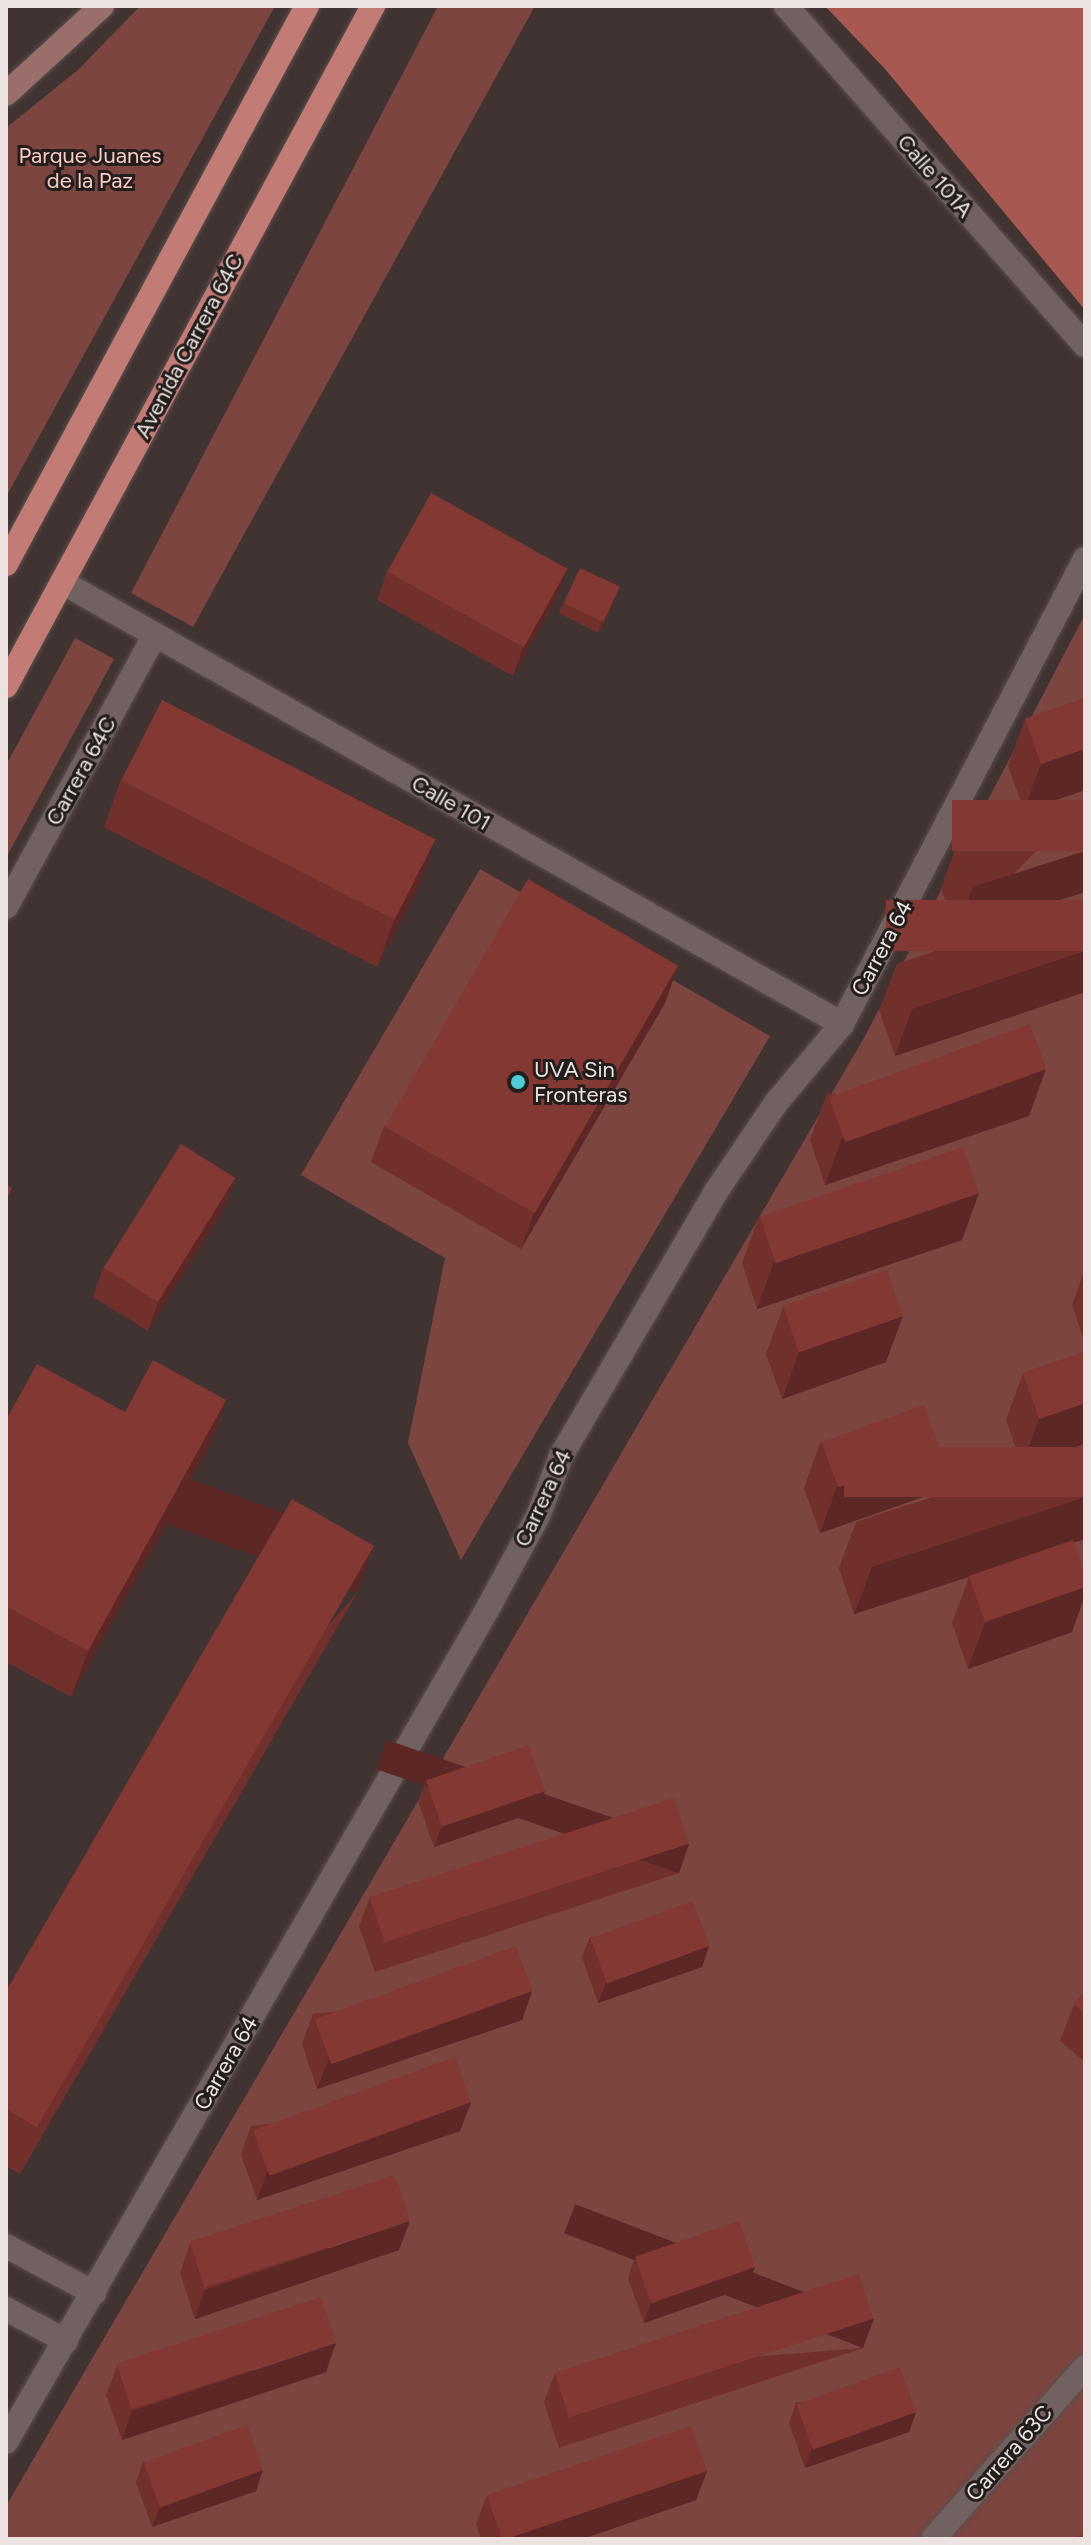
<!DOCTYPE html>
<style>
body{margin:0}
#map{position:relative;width:1091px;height:2545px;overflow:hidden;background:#413332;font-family:Figtree,sans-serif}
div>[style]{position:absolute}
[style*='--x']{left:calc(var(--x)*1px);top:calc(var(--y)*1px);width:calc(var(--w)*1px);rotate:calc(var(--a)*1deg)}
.green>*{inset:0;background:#7c4540}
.forest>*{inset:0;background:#a75851}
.roads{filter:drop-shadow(0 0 2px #5b4f4e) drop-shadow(0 0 2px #5b4f4e)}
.street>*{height:24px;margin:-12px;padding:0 12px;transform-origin:12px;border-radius:12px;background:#716160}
.secondary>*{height:24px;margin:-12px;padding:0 12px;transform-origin:12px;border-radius:12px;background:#9a6e6b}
.primary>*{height:24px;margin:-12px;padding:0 12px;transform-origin:12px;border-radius:12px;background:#c37b76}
.wall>*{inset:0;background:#72302d}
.shaded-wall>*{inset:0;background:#5c2724;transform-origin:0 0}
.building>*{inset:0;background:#843834;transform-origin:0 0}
.dots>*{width:22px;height:22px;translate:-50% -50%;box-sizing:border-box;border:4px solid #231d1c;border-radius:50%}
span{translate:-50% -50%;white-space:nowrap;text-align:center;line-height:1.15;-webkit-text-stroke:6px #231d1c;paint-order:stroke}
.park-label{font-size:22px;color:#f8c9c4}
.street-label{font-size:22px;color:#ebe2e1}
.poi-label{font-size:22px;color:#ebe2e1}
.left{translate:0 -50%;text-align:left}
.frame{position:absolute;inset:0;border:8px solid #ebe2e1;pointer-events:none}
</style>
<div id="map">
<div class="green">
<div style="clip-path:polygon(140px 6px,275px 6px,6px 497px,6px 128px,79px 69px)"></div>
<div style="clip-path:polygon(438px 6px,535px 6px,193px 627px,131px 593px)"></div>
<div style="clip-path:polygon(1085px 614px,1085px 2539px,6px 2539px,6px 2506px,864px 1038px)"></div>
<div style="clip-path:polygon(75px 638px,114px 659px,6px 858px,6px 765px)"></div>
<div style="clip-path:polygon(480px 869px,770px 1036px,461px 1560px,408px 1443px,445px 1258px,301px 1175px)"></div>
</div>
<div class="forest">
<div style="clip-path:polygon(825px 6px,1085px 6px,1085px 310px,885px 69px)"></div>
</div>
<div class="roads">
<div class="street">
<div style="--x:786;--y:6;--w:452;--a:48.6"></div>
<div style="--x:62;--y:582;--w:897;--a:29.54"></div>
<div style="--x:6;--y:907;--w:310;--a:-61.3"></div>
<div style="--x:6;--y:2246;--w:100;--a:28.1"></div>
<div style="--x:6;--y:2309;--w:68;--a:28.1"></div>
<div style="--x:6;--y:2442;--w:963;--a:-59.97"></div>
<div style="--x:488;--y:1608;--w:105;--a:-61.5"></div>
<div style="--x:538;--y:1516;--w:64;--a:-69"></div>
<div style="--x:561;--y:1456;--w:305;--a:-59.6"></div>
<div style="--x:715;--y:1193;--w:109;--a:-55.9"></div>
<div style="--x:776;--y:1103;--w:103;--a:-50.1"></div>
<div style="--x:842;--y:1024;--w:525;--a:-62.41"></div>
<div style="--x:933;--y:2539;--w:230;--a:-48.5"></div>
</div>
<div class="secondary">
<div style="--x:6;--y:94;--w:130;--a:-42.5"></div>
</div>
<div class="primary">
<div style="--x:6;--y:564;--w:634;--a:-61.66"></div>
<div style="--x:6;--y:686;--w:773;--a:-61.64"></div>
</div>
</div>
<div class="wall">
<div style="clip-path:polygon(387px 571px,557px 598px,513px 676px,377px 600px)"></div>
<div style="clip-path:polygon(620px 587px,616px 597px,598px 633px,559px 613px,563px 603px)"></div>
<div style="clip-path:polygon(1085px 698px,1085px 790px,1024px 811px,1008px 766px,1025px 719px)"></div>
<div style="clip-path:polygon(121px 780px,418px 888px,377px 967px,104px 827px)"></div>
<div style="clip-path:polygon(1085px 800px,956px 934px,941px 888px,958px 841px)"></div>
<div style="clip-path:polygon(1085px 900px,1085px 992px,895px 1056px,879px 1010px,897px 964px)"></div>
<div style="clip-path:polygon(678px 966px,665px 1003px,521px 1249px,371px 1162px,384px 1126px)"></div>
<div style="clip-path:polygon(827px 1093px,1029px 1116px,825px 1185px,810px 1140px)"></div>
<div style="clip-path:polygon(225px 1207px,148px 1331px,93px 1297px,103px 1268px)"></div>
<div style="clip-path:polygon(759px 1216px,962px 1240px,757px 1309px,742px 1263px)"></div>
<div style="clip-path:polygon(1085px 1269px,1085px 1343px,1072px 1305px)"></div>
<div style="clip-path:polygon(783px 1307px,886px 1362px,782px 1399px,766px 1354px)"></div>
<div style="clip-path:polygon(1085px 1352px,1022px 1465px,1006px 1420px,1023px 1373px)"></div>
<div style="clip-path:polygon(226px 1400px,209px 1447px,71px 1697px,6px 1662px,6px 1420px,125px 1412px)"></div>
<div style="clip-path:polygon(821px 1441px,923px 1497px,820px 1533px,804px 1488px)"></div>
<div style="clip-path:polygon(1085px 1447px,1085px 1539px,1073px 1542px,1072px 1632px,968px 1669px,952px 1623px,969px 1577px,854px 1614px,839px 1568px,856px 1522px)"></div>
<div style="clip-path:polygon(357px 1593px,20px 2174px,6px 2166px,6px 1991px)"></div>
<div style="clip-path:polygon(426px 1781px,538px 1811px,434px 1847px,418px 1801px)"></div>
<div style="clip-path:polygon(689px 1844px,679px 1873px,375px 1972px,359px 1926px,370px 1897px)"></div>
<div style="clip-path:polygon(590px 1937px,709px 1946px,702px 1967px,598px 2003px,582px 1957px)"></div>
<div style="clip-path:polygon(532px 1991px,522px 2020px,317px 2089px,302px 2044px,313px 2014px)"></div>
<div style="clip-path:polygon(1085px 1991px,1085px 2062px,1060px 2041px,1074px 2004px)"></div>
<div style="clip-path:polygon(471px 2102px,460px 2131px,257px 2200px,241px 2155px,251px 2126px)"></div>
<div style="clip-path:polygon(190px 2244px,399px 2250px,195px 2319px,180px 2273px)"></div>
<div style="clip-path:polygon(635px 2257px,755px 2267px,747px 2287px,644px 2323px,628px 2278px)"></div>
<div style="clip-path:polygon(863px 2348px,559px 2448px,544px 2402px,555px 2373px)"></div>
<div style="clip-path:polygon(117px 2366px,326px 2372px,122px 2440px,106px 2395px)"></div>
<div style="clip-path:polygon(796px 2402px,916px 2412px,909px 2432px,805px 2468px,789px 2423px)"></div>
<div style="clip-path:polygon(143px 2461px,256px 2491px,152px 2527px,136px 2482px)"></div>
<div style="clip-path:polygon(707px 2471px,696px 2500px,582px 2539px,481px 2539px,476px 2524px,487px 2495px)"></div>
</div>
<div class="shaded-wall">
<div style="clip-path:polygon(567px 569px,557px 598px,513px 676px,523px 647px)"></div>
<div style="clip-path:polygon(620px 587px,616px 597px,598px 633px,602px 622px)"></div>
<div style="clip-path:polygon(1085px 749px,1085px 790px,1024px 811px,1041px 764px)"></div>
<div style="clip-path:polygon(435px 841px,418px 888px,377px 967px,394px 920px)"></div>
<div style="clip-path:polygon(1085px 851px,1085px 892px,956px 934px,973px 887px)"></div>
<div style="clip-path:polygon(1085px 951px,1085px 992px,895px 1056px,912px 1009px)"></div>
<div style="clip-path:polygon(678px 966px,665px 1003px,521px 1249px,534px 1213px)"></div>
<div style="clip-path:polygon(1046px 1069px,1029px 1116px,825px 1185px,842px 1138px)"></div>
<div style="clip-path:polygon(235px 1178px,225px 1207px,148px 1331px,158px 1302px)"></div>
<div style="clip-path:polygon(979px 1193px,962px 1240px,757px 1309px,774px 1262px)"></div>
<div style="clip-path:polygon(903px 1316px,886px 1362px,782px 1399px,799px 1352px)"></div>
<div style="clip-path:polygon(226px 1400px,209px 1447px,71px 1697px,88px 1651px)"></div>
<div style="clip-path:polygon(1085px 1403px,1085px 1444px,1022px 1465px,1039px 1419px)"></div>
<div style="clip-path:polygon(940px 1450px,923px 1497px,820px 1533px,837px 1486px)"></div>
<div style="clip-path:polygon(1085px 1497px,1085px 1539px,854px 1614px,872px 1567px)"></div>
<div style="left:374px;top:1546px;width:50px;height:672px;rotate:110deg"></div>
<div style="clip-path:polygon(1085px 1587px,1085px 1595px,1072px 1632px,968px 1669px,985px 1622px)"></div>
<div style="clip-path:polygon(545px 1791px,538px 1811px,434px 1847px,442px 1826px)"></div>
<div style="left:689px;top:1844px;width:31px;height:320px;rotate:109deg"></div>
<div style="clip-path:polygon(709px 1946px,702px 1967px,598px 2003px,606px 1983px)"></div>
<div style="clip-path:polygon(532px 1991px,522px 2020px,317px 2089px,328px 2060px)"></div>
<div style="clip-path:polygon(471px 2102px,460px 2131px,257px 2200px,267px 2171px)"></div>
<div style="clip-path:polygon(410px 2221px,399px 2250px,195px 2319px,205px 2290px)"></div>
<div style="clip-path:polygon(755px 2267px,747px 2287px,644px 2323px,651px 2302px)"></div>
<div style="left:874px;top:2319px;width:31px;height:320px;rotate:111deg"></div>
<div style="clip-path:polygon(336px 2343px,326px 2372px,122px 2440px,132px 2411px)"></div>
<div style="clip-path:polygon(916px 2412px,909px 2432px,805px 2468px,812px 2448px)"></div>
<div style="clip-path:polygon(263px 2470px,256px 2491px,152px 2527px,160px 2507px)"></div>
<div style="clip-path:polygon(707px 2471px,696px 2500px,582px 2539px,506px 2539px)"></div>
</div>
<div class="building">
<div style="left:431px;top:493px;width:156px;height:90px;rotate:29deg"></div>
<div style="left:580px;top:568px;width:44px;height:39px;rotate:25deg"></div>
<div style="clip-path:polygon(1085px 698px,1085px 749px,1041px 764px,1025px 719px)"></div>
<div style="left:162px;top:700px;width:307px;height:90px;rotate:27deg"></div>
<div style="left:1085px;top:800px;width:51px;height:133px;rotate:90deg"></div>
<div style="left:528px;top:879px;width:173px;height:286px;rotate:30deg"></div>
<div style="left:1085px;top:900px;width:51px;height:199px;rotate:90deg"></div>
<div style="left:1030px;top:1024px;width:48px;height:214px;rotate:70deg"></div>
<div style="left:181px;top:1144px;width:64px;height:146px;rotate:32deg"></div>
<div style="left:963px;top:1147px;width:49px;height:215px;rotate:71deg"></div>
<div style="clip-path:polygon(6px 1184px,12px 1188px,6px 1200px)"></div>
<div style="left:887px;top:1270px;width:49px;height:110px;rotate:71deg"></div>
<div style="clip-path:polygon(1085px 1352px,1085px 1403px,1039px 1419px,1023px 1373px)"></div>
<div style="clip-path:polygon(153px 1360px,226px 1400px,88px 1651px,6px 1606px,6px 1420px,37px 1364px,125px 1412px)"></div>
<div style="left:924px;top:1405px;width:48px;height:109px;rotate:70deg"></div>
<div style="left:1085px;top:1447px;width:50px;height:241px;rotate:90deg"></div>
<div style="clip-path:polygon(292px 1499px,374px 1546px,37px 2127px,6px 2109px,6px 1991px)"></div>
<div style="clip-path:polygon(1073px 1540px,1085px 1575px,1085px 1587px,985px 1622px,969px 1576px)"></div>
<div style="left:529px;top:1745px;width:49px;height:109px;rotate:71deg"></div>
<div style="left:674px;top:1798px;width:48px;height:320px;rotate:72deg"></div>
<div style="left:693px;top:1901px;width:48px;height:109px;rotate:70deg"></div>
<div style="left:516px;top:1946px;width:48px;height:214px;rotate:70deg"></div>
<div style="clip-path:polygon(1085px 1991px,1085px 2014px,1074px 2004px)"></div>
<div style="left:455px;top:2057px;width:48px;height:215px;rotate:70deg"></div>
<div style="left:395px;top:2175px;width:48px;height:216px;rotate:72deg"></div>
<div style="left:739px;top:2221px;width:49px;height:110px;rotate:71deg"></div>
<div style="left:859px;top:2274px;width:47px;height:320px;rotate:72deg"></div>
<div style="left:321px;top:2297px;width:48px;height:215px;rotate:72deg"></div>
<div style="left:900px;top:2367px;width:48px;height:110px;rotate:70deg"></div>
<div style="left:247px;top:2425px;width:48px;height:110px;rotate:70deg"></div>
<div style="clip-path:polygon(691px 2426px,707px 2471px,506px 2539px,502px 2539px,487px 2495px)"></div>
<div style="clip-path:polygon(1085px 2534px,1085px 2539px,1070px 2539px)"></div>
</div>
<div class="dots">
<div style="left:518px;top:1082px;background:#52cbd9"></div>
</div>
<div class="park-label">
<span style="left:90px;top:168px">Parque Juanes<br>de la Paz</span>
</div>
<div class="street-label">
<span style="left:935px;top:176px;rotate:49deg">Calle 101A</span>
<span style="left:189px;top:346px;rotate:-62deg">Avenida Carrera 64C</span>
<span style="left:81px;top:771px;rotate:-61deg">Carrera 64C</span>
<span style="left:451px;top:803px;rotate:30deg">Calle 101</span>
<span style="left:882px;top:948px;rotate:-62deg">Carrera 64</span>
<span style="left:543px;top:1498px;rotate:-65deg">Carrera 64</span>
<span style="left:226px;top:2063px;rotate:-60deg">Carrera 64</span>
<span style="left:1009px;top:2453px;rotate:-49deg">Carrera 63C</span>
</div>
<div class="poi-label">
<span class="left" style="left:534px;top:1082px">UVA Sin<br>Fronteras</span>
</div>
<div class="frame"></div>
</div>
